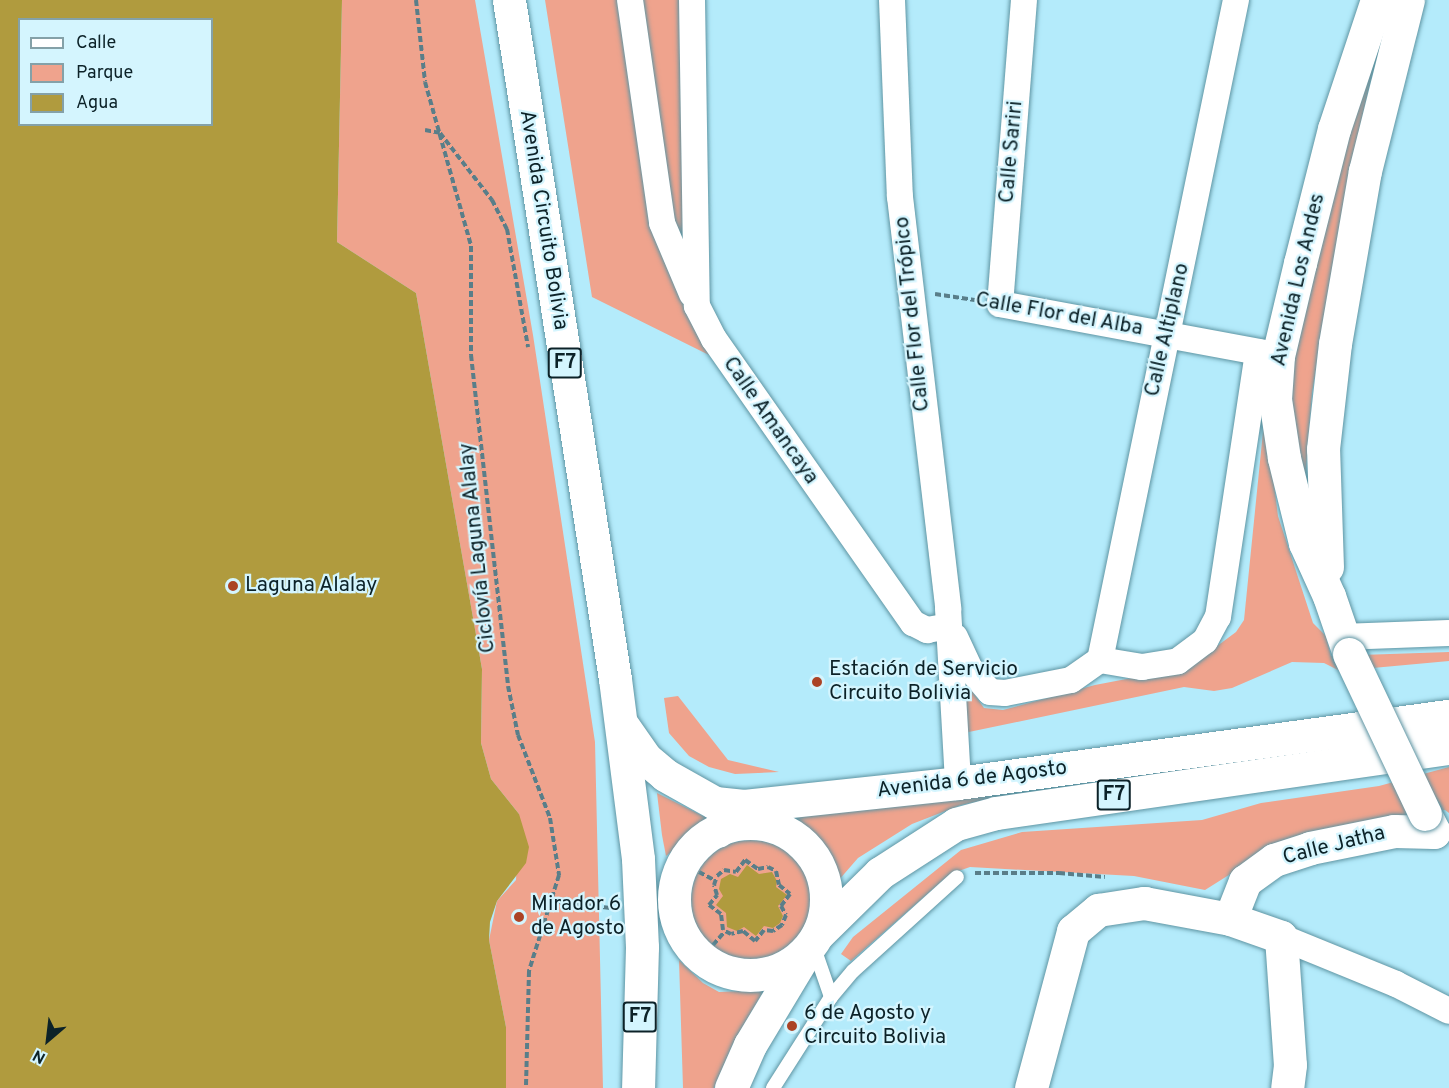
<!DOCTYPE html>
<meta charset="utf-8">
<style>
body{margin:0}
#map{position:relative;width:1449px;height:1088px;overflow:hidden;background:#b4ebfb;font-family:Overpass,sans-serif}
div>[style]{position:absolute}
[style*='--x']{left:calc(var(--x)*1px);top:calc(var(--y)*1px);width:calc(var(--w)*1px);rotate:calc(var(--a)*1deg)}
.green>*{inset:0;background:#efa38d}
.round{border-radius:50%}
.water>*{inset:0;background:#b09b3e}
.path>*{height:4px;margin-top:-2px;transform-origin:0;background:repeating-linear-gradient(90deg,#597e89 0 6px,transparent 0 9px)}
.roads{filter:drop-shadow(0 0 2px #5f95a3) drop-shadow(0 0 2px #5f95a3)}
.lane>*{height:14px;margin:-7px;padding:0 7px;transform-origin:7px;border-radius:7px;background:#fff}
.street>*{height:26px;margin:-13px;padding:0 13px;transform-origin:13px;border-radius:13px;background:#fff}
.secondary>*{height:33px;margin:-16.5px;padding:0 16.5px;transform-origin:16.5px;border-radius:16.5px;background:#fff}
.primary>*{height:33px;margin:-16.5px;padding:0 16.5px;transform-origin:16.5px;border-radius:16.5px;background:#fff}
.highway>*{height:33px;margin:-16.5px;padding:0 16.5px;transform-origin:16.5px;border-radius:16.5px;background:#fff}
.highway>.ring{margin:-16.5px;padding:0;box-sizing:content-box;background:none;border:33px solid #fff;border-radius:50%}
.bridges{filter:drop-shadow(0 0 2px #5f95a3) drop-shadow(0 0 2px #5f95a3)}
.secondary-bridge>*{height:33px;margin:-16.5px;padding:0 16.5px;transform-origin:16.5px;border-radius:16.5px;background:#fff}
.dots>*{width:16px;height:16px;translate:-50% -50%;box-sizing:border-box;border:3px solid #d4f5fe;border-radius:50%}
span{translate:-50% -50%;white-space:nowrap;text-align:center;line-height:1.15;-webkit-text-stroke:4.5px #d4f5fe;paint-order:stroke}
.shield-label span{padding:2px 4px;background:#d4f5fe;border:2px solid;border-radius:4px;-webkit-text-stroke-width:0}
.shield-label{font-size:20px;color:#0c2228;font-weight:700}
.street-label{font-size:21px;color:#0c2228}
.poi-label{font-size:21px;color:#0c2228}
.left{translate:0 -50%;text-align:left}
.legend{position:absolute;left:18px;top:18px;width:195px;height:108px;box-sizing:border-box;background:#d4f5fe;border:2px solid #84a1a8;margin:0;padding:8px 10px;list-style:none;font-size:18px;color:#0c2228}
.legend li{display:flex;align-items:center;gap:12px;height:30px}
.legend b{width:30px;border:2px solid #84a1a8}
.north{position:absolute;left:18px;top:1010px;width:60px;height:60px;-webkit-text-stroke:4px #d4f5fe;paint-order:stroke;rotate:208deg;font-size:16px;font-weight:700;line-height:24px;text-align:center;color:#0c2228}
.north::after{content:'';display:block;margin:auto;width:21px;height:27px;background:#0c2228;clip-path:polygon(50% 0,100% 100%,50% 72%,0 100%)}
</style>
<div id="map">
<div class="green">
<div style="clip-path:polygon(342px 0,475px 0,533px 335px,595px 742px,603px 1088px,506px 1088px,506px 1027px,489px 940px,497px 901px,516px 880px,519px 814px,491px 779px,481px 743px,482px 669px,416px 293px,337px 242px)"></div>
<div style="clip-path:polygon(545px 0,625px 0,659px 247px,709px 355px,592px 297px)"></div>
<div style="clip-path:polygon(638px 0,683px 0,683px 254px,668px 203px)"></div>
<div style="clip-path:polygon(1389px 0,1351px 166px,1312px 393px,1305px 481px,1287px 385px,1342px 139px)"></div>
<div style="clip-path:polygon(1265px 412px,1278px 516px,1313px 623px,1326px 636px,1331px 656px,1449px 652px,1449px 661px,1340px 671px,1324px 663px,1292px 662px,1232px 688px,1214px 691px,1184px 687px,964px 733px,953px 664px,984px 708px,1003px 710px,1095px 685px,1189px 667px,1236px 632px,1244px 620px)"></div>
<div style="clip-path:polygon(678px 696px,728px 760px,779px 772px,735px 774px,709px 767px,689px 756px,669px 733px,664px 698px)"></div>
<div style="clip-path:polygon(1449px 767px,1449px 813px,1445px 810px,1408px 816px,1267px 851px,1205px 890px,1134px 876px,970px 867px,950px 874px,851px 961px,841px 954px,853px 937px,961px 850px,1022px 832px,1202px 820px,1261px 803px,1379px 786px)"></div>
<div style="clip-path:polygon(1032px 789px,961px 805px,912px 824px,858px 858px,838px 881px,829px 851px,792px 816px)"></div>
<div style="clip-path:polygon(657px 793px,711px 820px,666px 856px,662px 835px)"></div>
<div class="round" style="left:691px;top:840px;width:120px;height:120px"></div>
<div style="clip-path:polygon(679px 960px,703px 983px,719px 992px,764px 990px,733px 1044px,714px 1088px,683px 1088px)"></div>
</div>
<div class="water">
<div style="clip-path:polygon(evenodd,0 0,342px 0,337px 242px,416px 293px,482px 669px,481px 743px,491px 779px,519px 814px,529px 847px,526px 863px,497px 901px,490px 922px,489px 940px,506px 1027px,506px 1088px,0 1088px,0 0,20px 20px,212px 20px,212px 124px,20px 124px,20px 20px)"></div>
<div style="clip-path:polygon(747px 865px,759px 874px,772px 872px,777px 881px,776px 887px,787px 895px,778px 906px,783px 916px,780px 923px,773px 928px,764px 926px,756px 936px,744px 927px,737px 931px,727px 927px,726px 913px,716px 905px,723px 896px,719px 889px,721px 879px,730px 874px,738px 877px)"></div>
</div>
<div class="path">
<div style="--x:416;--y:0;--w:82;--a:83.7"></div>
<div style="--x:425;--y:82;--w:170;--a:74.3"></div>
<div style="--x:471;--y:246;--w:109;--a:90"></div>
<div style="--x:471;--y:355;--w:333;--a:83.6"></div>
<div style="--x:508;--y:686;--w:50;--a:78.5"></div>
<div style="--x:518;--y:735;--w:89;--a:68.9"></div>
<div style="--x:550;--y:818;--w:58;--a:81"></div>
<div style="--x:559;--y:875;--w:101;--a:107.4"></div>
<div style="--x:529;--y:971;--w:117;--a:91.5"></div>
<div style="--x:425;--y:130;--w:15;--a:11"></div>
<div style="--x:440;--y:133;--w:85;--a:52.2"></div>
<div style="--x:492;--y:200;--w:33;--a:63"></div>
<div style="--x:507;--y:229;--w:120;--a:79.9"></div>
<div style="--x:935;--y:294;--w:40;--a:8.5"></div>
<div style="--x:745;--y:860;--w:16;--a:35"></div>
<div style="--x:758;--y:869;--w:10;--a:-11"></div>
<div style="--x:768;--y:867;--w:9;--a:27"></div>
<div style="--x:776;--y:871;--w:14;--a:78"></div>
<div style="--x:779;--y:885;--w:14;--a:39"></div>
<div style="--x:790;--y:894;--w:15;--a:127"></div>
<div style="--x:781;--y:906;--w:10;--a:61"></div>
<div style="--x:786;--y:915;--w:11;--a:112"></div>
<div style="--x:782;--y:925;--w:11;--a:146"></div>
<div style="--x:773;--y:931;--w:9;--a:-174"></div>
<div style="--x:764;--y:930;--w:14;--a:129"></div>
<div style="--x:755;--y:941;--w:16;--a:-140"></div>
<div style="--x:743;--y:931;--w:12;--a:166"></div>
<div style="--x:731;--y:934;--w:9;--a:-153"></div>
<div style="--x:723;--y:930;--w:16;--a:-97"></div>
<div style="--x:721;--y:914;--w:15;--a:-143"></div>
<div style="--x:709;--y:905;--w:13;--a:-51"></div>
<div style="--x:717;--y:895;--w:10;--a:-107"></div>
<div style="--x:714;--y:885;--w:9;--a:-72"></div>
<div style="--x:717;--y:876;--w:9;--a:-41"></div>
<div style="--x:724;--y:870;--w:12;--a:9"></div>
<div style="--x:736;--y:872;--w:15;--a:-53"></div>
<div style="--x:699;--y:872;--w:17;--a:28"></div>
<div style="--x:975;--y:873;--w:84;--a:0"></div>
<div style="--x:1059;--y:873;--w:46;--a:5"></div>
<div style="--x:541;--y:900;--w:70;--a:6.5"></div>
<div style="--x:713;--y:945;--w:18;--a:-49"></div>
</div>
<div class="roads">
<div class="lane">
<div style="--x:831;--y:997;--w:34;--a:-50"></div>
<div style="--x:853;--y:971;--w:140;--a:-42.1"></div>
<div style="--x:773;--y:1088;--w:108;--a:-57.5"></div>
<div style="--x:831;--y:997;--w:55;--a:-109.1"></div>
</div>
<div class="street">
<div style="--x:630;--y:0;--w:225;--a:81.8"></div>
<div style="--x:662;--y:223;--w:77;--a:67.1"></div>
<div style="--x:692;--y:0;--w:306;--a:89.1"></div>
<div style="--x:697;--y:306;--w:37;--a:63"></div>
<div style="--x:714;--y:339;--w:347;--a:55"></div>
<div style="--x:913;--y:623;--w:16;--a:27"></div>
<div style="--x:927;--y:630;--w:22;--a:-10"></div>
<div style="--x:892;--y:0;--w:197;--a:87.7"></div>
<div style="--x:900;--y:197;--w:414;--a:83.3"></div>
<div style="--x:948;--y:608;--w:175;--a:86.7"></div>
<div style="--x:1024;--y:0;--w:305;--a:94.5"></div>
<div style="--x:1000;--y:304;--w:280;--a:10.5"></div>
<div style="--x:955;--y:637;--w:35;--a:65"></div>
<div style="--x:970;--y:669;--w:30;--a:49"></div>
<div style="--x:990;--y:692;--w:15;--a:4"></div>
<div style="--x:1005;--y:693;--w:67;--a:-11.1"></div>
<div style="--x:1071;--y:680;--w:35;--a:-35"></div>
<div style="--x:1100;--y:660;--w:43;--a:9.5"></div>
<div style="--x:1142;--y:667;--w:36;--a:-9"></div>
<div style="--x:1178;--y:661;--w:34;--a:-37"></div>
<div style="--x:1205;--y:641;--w:27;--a:-62"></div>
<div style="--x:1218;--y:617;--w:268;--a:-81.4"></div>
<div style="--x:1341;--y:637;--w:108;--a:-2.1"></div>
<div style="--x:1100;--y:660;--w:674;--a:-78.36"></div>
<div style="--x:1281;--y:937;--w:124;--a:22.2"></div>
<div style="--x:1396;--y:984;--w:59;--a:27"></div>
</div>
<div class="secondary">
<div style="--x:1327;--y:567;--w:118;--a:-91.9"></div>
<div style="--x:1323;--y:449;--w:106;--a:-83.5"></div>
<div style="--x:1335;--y:344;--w:176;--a:-80.2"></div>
<div style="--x:1365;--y:171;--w:176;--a:-75.9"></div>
<div style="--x:1349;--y:654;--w:61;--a:-109"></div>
<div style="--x:1329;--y:596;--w:58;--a:-114.4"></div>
<div style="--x:1305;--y:543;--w:88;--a:-103.9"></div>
<div style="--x:1284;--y:458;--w:60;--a:-98.7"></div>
<div style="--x:1275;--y:399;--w:43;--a:-86"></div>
<div style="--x:1278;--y:356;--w:96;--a:-76.7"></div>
<div style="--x:1300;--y:263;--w:138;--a:-75.8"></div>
<div style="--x:1334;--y:129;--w:136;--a:-71.6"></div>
<div style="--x:1230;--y:919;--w:41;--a:-68.5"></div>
<div style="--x:1245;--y:881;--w:36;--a:-36"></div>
<div style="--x:1274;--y:860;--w:38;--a:-18"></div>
<div style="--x:1310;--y:848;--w:86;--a:-11.4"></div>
<div style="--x:1394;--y:831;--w:40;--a:1.4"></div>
<div style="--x:1434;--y:832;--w:20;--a:-117"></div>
<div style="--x:1031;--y:1088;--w:163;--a:-75"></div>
<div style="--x:1073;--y:931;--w:33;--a:-40"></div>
<div style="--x:1098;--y:910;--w:47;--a:-8.7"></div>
<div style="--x:1144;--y:903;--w:87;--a:10.5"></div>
<div style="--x:1230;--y:919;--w:54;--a:19.4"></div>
<div style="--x:1281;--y:937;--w:128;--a:86"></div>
<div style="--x:1290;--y:1065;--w:23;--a:97"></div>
</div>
<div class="primary">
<div style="--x:718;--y:831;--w:36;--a:-44"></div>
<div style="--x:744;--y:806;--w:215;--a:-6.1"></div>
<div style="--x:958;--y:783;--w:496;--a:-7.8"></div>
<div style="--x:818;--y:934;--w:87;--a:-44.5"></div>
<div style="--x:880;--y:873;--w:90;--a:-32.8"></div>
<div style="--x:956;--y:824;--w:41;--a:-15.4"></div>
<div style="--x:996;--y:813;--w:458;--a:-8.2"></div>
</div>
<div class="highway">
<div style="--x:509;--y:0;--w:687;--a:81.13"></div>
<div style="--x:615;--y:679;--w:181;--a:82.7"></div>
<div style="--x:638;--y:859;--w:88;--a:87.4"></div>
<div style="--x:642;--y:947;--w:141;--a:91.6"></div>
<div style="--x:623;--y:726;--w:39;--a:55"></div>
<div style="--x:645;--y:758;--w:26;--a:40"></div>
<div style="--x:665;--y:775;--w:57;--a:29.2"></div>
<div style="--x:715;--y:803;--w:29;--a:6"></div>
<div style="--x:744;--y:806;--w:24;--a:38"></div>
<div class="ring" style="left:674px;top:823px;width:119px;height:119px"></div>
<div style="--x:731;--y:1088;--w:47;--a:-66.2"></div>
<div style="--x:750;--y:1045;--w:105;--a:-59"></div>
</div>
</div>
<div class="bridges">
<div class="secondary-bridge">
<div style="--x:1349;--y:654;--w:177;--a:64.6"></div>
</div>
</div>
<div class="dots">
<div style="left:233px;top:586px;background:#ab4325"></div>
<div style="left:817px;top:682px;background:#ab4325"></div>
<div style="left:519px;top:917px;background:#ab4325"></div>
<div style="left:792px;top:1026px;background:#ab4325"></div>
</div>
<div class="shield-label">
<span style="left:565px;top:363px">F7</span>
<span style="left:1114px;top:795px">F7</span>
<span style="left:640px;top:1017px">F7</span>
</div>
<div class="street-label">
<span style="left:1012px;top:152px;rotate:-85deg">Calle Sariri</span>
<span style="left:543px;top:220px;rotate:81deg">Avenida Circuito Bolivia</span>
<span style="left:1299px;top:280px;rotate:-77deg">Avenida Los Andes</span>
<span style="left:913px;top:314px;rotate:-96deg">Calle Flor del Trópico</span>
<span style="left:1059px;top:315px;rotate:10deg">Calle Flor del Alba</span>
<span style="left:1168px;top:330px;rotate:-77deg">Calle Altiplano</span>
<span style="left:770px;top:421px;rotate:55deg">Calle Amancaya</span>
<span style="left:478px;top:548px;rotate:-96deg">Ciclovía Laguna Alalay</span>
<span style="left:972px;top:780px;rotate:-7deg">Avenida 6 de Agosto</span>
<span style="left:1334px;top:846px;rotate:-14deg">Calle Jatha</span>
</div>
<div class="poi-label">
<span class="left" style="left:245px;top:586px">Laguna Alalay</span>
<span class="left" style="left:829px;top:682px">Estación de Servicio<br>Circuito Bolivia</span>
<span class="left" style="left:531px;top:917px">Mirador 6<br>de Agosto</span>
<span class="left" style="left:804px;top:1026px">6 de Agosto y<br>Circuito Bolivia</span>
</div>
<ul class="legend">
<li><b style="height:8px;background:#fff"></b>Calle</li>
<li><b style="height:16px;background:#efa38d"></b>Parque</li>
<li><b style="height:16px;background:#b09b3e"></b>Agua</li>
</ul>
<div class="north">N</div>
</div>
